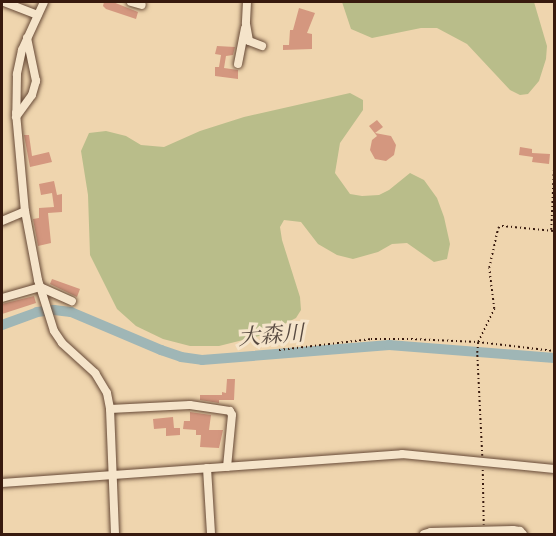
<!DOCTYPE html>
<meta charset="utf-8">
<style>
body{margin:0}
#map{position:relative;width:556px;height:536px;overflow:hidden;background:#efd5ae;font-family:"IM FELL Great Primer","Noto Serif JP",serif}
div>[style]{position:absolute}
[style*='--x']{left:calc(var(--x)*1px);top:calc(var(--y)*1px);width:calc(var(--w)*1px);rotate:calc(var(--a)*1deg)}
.green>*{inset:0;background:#b9bd8a}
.river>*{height:10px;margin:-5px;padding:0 5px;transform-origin:5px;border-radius:5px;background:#9fb6b6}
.building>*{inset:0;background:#d4977f}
.path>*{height:1.5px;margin-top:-0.75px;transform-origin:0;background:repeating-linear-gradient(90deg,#381a0e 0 1.5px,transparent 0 4.5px)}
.roads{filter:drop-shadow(0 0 2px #664936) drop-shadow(0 0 2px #664936)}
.minor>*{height:8px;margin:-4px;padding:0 4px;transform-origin:4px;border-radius:4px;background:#f5e4ca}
span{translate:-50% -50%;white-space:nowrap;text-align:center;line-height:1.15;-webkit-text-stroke:6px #f5e4ca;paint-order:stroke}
.water-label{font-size:22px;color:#574940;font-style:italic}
.frame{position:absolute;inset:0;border:3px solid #381a0e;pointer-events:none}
</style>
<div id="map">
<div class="green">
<div style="clip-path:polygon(342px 2px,534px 2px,547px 46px,546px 59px,539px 81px,528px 94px,520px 95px,510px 90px,467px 44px,437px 28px,421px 28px,372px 38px,351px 29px)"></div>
<div style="clip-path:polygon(350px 93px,363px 100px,363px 110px,340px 143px,335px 173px,350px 194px,362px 196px,379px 195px,389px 190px,410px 173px,424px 180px,437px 198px,444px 217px,450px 244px,447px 259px,434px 262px,407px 243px,392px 244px,378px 252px,353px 259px,337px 255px,318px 244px,301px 222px,284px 220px,280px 227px,282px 240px,300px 297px,301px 310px,296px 318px,263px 335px,219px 346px,190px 346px,163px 339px,136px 326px,117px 309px,90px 255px,88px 195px,81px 151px,89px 133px,106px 131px,126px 136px,141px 145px,164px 147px,200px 131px,244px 117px)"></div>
</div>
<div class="river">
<div style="--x:2;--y:325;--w:37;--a:-20"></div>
<div style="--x:37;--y:312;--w:17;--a:-7"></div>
<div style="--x:54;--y:310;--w:17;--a:7"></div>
<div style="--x:71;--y:312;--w:98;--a:22.9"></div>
<div style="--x:161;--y:350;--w:21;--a:19"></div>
<div style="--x:181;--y:357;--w:21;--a:8"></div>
<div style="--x:202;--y:360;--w:188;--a:-4.6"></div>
<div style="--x:389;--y:345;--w:166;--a:4.5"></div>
</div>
<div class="building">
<div style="clip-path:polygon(104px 2px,113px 2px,138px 12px,136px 19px,106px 9px,103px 6px)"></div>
<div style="clip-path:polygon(299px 8px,315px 13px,307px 33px,312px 34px,312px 49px,283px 50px,283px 45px,289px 45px,290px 30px,293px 30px)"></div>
<div style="clip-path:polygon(217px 46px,235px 47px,233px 55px,226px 56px,224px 68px,238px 70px,238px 79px,215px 76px,215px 67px,219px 67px,221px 55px,215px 54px)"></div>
<div style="clip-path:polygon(377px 120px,383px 127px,375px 133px,391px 136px,396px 145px,394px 155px,386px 161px,375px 159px,370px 150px,372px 140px,377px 136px,369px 126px)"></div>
<div style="clip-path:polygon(24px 135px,29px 135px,32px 156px,49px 152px,52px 162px,30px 167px)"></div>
<div style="clip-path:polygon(520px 147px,532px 149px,532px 153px,550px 154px,549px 164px,532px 162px,533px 157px,519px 155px)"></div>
<div style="clip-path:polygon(54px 181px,57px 195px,62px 194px,62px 212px,48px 213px,51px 243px,38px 246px,33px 219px,39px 218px,39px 208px,54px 207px,52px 193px,41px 195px,39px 184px)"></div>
<div style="clip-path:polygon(52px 279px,80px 289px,77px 297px,50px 284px)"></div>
<div style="clip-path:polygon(34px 296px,36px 303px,2px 314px,2px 304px)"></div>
<div style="clip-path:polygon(227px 379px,235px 379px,234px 400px,219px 400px,219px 403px,200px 400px,200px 395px,222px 395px,222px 392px,226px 393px)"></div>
<div style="clip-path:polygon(190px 412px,211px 415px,209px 430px,223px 430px,219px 448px,200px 447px,201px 435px,196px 435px,196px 430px,183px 429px,184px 421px,190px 421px)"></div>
<div style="clip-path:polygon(173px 417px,174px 428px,180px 428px,180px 435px,166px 436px,166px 428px,154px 429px,153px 419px)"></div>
</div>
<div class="path">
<div style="--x:551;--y:230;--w:68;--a:-87.5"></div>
<div style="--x:279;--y:350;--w:93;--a:-6.8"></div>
<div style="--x:371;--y:339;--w:40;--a:0"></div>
<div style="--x:411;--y:339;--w:67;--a:2.6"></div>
<div style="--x:478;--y:342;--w:77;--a:6.8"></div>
<div style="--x:482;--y:456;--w:103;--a:-92.8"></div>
<div style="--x:477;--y:353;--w:11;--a:-85"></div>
<div style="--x:478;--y:342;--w:37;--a:-64"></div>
<div style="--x:494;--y:309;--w:41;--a:-97"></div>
<div style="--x:489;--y:268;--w:41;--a:-77.3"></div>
<div style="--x:498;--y:228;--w:4;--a:-27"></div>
<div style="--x:502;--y:226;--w:52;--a:5.5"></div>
<div style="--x:483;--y:470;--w:55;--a:89"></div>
</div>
<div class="roads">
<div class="minor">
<div style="--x:4;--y:2;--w:36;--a:21"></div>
<div style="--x:44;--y:2;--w:53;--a:114.6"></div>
<div style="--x:22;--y:50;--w:25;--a:102"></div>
<div style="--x:17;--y:74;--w:39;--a:91"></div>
<div style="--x:16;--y:113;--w:98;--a:84.8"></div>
<div style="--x:25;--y:211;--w:70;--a:79.3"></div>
<div style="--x:38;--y:280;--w:53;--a:72.6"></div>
<div style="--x:54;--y:331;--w:14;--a:56"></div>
<div style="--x:62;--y:343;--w:45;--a:42.3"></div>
<div style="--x:95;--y:373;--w:23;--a:59"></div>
<div style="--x:107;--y:393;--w:16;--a:79"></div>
<div style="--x:110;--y:409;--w:125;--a:87.7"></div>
<div style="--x:131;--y:2;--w:11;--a:15"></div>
<div style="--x:247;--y:2;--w:22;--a:93"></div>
<div style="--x:246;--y:24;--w:17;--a:80"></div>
<div style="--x:249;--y:41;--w:14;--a:21"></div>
<div style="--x:238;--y:64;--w:36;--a:-79"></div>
<div style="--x:16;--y:117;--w:27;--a:-54"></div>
<div style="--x:32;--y:95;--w:15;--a:-74"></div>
<div style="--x:36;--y:81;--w:44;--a:-101.8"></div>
<div style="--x:2;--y:221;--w:25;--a:-23"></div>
<div style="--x:2;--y:298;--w:40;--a:-16"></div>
<div style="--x:40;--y:287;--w:35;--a:24"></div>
<div style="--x:110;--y:409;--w:80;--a:-2.9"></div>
<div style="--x:190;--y:405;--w:40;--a:8.5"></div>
<div style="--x:230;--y:411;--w:4;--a:63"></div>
<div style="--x:232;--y:415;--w:52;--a:95.5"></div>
<div style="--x:207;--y:468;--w:66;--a:86.5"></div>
<div style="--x:2;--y:483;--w:401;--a:-4.1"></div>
<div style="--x:402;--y:454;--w:153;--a:5.6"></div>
<div style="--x:424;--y:534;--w:7;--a:-16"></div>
<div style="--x:431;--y:532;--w:82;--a:-1.4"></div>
<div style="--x:513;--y:530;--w:7;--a:8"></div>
<div style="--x:520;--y:531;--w:4;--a:45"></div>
</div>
</div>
<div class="water-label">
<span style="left:271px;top:335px;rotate:-4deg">大森川</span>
</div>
<div class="frame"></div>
</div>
